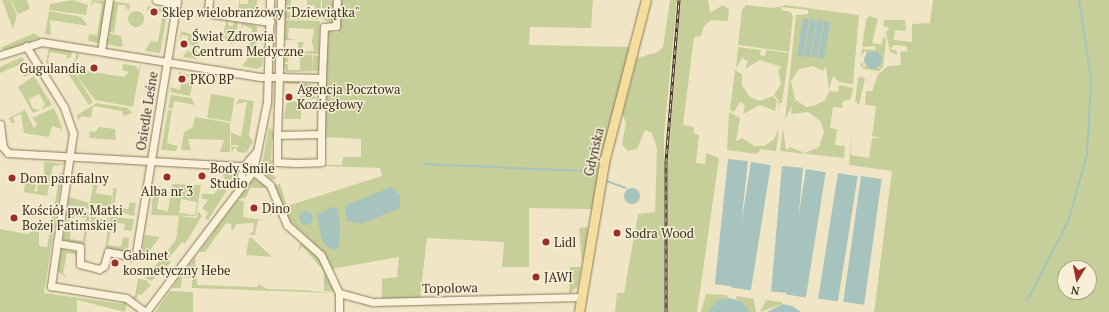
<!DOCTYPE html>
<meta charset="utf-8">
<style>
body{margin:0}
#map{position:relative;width:1109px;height:312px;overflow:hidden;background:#f0e6c6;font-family:"PT Serif",serif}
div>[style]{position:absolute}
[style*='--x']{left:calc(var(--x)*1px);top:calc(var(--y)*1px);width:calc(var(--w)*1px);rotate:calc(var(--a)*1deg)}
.green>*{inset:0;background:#c6cf99;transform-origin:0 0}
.round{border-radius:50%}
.water>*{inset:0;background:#a7c3bd;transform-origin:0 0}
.stream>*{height:1.5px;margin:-0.75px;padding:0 0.75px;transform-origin:0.75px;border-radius:0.75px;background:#a7c3bd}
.roads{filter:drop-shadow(0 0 1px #8c785a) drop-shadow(0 0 1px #8c785a)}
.minor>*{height:7px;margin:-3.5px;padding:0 3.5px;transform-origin:3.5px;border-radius:3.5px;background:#faf2da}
.major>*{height:9px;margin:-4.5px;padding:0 4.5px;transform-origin:4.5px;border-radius:4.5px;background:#f4dd9d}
.rail>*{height:3px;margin-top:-1.5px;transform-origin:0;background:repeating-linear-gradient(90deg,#f7efd6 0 4.5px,#3c2e1f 0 9px);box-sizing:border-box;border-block:1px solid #3c2e1f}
.dots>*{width:11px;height:11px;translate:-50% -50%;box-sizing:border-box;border:2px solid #f7efd6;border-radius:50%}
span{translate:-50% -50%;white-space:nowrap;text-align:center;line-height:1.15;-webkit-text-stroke:3px #f7efd6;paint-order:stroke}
.poi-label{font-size:13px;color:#3c2e1f}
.left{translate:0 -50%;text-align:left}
.right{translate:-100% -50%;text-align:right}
.street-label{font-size:13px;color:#3c2e1f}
.north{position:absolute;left:1057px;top:260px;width:40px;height:40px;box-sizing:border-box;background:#f7efd6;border:1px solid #aca28d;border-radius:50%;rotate:190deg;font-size:11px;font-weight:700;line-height:16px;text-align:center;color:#3c2e1f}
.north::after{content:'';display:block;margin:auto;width:14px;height:18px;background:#9e2d28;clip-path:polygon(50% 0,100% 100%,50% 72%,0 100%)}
</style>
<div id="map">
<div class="green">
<div style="clip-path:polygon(2px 0,10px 0,17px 15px,13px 29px)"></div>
<div style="clip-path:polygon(11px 0,27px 0,30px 9px,18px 14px)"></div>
<div style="clip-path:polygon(73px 0,88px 5px,86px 15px,49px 10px,50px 4px)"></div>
<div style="clip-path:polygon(92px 0,108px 1px,101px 44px,88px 41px,89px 34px,97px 35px,102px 4px,94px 2px,91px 6px)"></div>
<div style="clip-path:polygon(239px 0,241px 4px,248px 4px,248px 0,257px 0,256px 16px,238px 14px)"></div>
<div style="clip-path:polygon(285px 0,291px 0,289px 14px,314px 15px,315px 5px,307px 5px,307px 0,321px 0,320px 19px,285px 19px)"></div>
<div style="clip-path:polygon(322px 0,335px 0,332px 1px,335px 7px,331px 8px,332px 23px,322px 19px)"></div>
<div style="clip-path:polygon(339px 0,593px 0,591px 28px,530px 27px,529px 45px,631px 47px,593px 209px,529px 208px,529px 267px,502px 267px,504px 242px,427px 238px,420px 298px,382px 300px,382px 279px,397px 277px,399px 257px,331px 269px,321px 250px,286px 217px,274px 185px,280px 184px,287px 206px,382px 176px,380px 168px,267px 164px,267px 171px,277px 178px,272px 180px,261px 171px,269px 127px,276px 135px,272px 139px,271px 160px,275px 161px,271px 164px,342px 165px,343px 157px,361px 157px,361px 139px,323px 137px,327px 31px,338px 33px)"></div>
<div style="clip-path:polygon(670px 0,677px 0,664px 135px,664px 312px,615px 312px,617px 293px,624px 293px,638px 214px,655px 212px,657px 148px,652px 133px,645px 130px,637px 149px,628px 151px,622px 145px,626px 122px,622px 114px,637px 58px,658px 52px,663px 47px)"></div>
<div style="clip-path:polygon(681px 0,708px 0,710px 13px,723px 5px,729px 9px,728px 21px,711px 20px,704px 26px,701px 36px,694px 37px,683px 125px,694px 127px,694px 134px,699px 135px,696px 163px,705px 164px,706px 153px,719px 158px,697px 312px,667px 312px,668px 162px)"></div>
<div style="clip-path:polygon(evenodd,933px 0,1109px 0,1109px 312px,874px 312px,892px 171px,849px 165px,852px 133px,851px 155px,869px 158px,872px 138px,881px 138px,872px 136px,876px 106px,865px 105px,866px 91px,872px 91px,878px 74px,888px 66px,901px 65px,900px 52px,908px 51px,906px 46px,894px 45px,890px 49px,897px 51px,897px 55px,890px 52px,886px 33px,889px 28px,883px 26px,884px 20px,905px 20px,906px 31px,895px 30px,894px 40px,912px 42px,912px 24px,930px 23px,933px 0,1065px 268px,1089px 268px,1089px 292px,1065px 292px,1065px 268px)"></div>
<div style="clip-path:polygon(113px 1px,130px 4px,129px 12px,125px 5px,118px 5px,114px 33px,108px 32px)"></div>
<div style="clip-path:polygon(746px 5px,774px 8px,786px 5px,859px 15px,853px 84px,839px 82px,833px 76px,829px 90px,826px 67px,823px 71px,813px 66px,799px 69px,791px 81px,795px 99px,785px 120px,796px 15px,808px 14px,808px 10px,781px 7px,781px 10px,791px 12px,793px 17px,789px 52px,738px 45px,742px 10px)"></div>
<div style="clip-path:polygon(148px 6px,168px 10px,160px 53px,145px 51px,151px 41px,158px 42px,163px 12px,147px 10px)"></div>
<div class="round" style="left:128px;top:11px;width:16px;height:16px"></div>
<div style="clip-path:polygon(49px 11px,81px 17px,88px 26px,50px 20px,51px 35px,45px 34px)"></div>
<div style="clip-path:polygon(869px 16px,878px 19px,872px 43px,882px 45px,883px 37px,886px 39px,883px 67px,879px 71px,864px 69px,860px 65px,863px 61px,863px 66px,881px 68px,865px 51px,861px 56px,862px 49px,875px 50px,876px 46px,862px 47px,866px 20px)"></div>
<div style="clip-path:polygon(227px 18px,229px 26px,233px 26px,234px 19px,239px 21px,233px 44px,222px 40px)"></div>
<div style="clip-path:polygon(285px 20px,320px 21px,319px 54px,298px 54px,298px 42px,304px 42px,301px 52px,318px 50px,314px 50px,312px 42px,314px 29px,289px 28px,288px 38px,296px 40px,284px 40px)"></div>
<div style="clip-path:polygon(242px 23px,257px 26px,256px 50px,263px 57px,262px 66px,257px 69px,242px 66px,247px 60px,252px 29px,243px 25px,241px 30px)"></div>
<div style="clip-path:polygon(181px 31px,199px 37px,196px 59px,183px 57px,187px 51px,194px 52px,195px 46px,187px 44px,188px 36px,182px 35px,179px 43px)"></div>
<div style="clip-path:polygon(34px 33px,41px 38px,5px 50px,0 48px)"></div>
<div style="clip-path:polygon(107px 33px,121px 36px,123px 47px,105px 44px,106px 38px,111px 38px)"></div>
<div style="clip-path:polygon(738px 47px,761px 50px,760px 55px,765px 56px,766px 50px,789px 53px,782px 103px,779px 103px,779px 119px,778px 100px,774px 95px,781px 84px,778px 70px,782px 67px,760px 60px,745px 69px,748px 61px,742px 58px,736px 68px)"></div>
<div style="clip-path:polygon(49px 48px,72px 51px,71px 57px,66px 59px,67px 55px,50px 52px,48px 62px,55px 63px,49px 67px,46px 62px)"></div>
<div style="clip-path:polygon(77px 51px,79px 56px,75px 63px,81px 70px,124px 77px,129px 72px,122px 70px,123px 64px,136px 66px,138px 70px,141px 63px,133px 107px,95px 100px,73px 71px)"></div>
<div style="clip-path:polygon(284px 55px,312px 55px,312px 70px,313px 55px,319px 56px,319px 71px,286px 72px,283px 64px,288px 64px,288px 70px,300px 70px,300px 57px,289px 56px,288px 62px,283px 62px)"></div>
<div style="clip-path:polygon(22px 57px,32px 73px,24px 77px,22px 73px,27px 70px,23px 63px,0 73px,0 67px)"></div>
<div style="clip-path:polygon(64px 68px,72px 69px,93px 102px,89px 105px)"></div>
<div style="clip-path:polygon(735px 70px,742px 74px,742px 85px,749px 96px,759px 101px,773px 96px,777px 101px,775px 111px,760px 105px,743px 114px,745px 105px,740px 102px,734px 112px,730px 110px)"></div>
<div style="clip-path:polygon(179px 72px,194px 76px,190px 96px,170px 92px,171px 87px,180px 90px,181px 82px,189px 83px,190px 77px,178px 75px)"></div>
<div style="clip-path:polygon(34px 76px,52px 105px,41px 110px,45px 104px,39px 94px,29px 99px,33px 109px,40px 110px,33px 113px,18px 87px)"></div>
<div style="clip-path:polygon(862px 76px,865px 79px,859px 105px,855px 101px,858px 78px)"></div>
<div style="clip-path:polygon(285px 79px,303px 79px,303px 83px,311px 84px,311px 89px,315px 84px,315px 99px,286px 99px,300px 99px,300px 84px,286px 84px)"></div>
<div style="clip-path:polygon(839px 85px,853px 88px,851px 99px,842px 102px,843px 108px,833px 107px,830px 128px,837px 129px,835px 145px,845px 146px,844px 158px,780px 151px,783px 128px,786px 150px,790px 147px,805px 153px,819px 147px,824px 132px,821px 122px,808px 112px,791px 114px,792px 104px,796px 100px,806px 107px,816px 105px,825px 100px,829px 91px,838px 92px)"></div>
<div style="left:211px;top:94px;width:24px;height:24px;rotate:9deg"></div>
<div style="clip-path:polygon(171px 95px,191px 98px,195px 105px,174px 101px,173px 109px,168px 108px)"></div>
<div style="clip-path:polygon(239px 99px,254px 101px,249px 135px,253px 142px,246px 153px,238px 152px,235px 147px,232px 152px,231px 146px,238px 147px,238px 145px,231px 145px,231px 132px,241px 137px,247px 102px,236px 104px)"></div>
<div style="clip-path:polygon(287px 101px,308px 102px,301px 104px,301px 119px,284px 119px)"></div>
<div style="clip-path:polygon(97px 103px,128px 108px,132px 113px,124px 116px,122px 111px,93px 106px,91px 118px,82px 116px,78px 120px,77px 115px)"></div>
<div style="clip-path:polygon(54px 108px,62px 127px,60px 133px,60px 128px,52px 126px,49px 137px,24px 133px,21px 114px,13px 117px,15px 123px,11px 123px,9px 118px,25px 110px,34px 128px,37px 124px,32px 118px)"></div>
<div style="clip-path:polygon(168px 110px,172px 110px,167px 143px,178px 146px,176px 151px,161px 150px)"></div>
<div style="clip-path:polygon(729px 112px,740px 118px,736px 141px,742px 138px,754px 146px,765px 146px,774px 139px,779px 128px,776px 151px,761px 149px,757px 154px,727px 150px)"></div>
<div style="clip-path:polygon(195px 117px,230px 123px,230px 152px,220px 152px,224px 140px,188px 139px,191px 150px,181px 150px,184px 132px,193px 127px)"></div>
<div style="clip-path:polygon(99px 127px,115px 129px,116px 140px,89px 138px,90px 131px,95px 132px)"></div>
<div style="clip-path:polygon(44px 162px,67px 164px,53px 166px,47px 196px,24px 192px,25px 182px,37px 183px,34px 191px,37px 192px,38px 184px,44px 185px)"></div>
<div style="clip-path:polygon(63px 171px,44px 293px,123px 304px,123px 300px,127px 303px,125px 312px,77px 300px,77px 312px,0 312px,0 229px,27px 234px,39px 228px,39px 246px,47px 247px,59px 179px,55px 178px)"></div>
<div style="clip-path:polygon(221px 171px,236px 176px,208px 220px,205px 218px,208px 213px,202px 208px,208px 200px,201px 198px,202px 194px,214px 194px,225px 180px)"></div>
<div style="clip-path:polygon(252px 178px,264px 184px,269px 193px,266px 188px,250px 188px,246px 198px,238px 199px)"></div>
<div style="clip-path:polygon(evenodd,172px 184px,201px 185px,196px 216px,151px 215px,153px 195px,159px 196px,157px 209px,168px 211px,172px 184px,181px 199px,197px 202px,195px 215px,179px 213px,181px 199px)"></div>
<div style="clip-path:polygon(93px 185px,98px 185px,91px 209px,68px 205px,69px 197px,90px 203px)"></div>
<div style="clip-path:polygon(113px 188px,117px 189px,114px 207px,128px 209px,130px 202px,136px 203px,134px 216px,112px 210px)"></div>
<div style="clip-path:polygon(95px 193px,112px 196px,111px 208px,95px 203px,93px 217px,105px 220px,109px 217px,107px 227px,90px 224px)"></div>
<div style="clip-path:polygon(237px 200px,244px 201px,243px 217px,270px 221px,258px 220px,255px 235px,248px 234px,253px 232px,254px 223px,237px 224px,232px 231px,231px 224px,226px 223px,205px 252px,199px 252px)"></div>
<div style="clip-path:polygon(67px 208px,90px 213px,85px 245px,62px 241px,66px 227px,71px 228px,70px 239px,83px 241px,86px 218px,74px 216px,72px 221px,65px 220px)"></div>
<div style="clip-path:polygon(198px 211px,202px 216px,185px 244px,182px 242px,168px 259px,171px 262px,165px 269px,162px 267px,152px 281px,145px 278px,176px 240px,179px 216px,197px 218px)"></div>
<div style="clip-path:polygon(110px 217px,134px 219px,132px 231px,124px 230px,125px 224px,112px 222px,108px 245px,121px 247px,123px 237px,129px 238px,128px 252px,105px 248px)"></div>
<div style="clip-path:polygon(587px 227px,588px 230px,582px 263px,579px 228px)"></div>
<div style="clip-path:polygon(145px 235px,160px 237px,143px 259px,141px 258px)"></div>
<div style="clip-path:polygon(249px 238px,252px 238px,272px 257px,246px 255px)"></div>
<div style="clip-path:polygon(300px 243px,316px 253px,335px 292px,324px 291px,324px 271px,302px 246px,298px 251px)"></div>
<div style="clip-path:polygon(61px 249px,76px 252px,75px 258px,75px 254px,67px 253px,63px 273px,68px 279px,57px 271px)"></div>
<div style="clip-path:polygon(195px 257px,197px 285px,258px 287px,258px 284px,267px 289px,304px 290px,333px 293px,334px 293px,192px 288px,192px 278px,182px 277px,181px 288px,172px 288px)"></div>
<div style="clip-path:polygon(570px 267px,581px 267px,578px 286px,569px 294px)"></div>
<div style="clip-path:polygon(134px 278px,146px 280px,151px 285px,141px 295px,138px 294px,136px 301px,131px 297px,135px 296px,138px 279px)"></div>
<div style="clip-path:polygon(170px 291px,193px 292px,193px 312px,155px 312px)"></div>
<div style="clip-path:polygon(706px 294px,727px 295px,728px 298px,708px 312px,701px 312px)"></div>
<div style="clip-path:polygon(737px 296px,754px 299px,756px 312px,750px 312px,736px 299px)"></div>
<div style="clip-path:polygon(766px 300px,782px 302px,783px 304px,760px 312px)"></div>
</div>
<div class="water">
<div style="left:803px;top:18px;width:6px;height:38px;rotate:9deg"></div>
<div style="left:810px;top:19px;width:6px;height:38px;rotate:9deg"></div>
<div style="left:817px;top:20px;width:6px;height:37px;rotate:9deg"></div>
<div style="left:824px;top:21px;width:6px;height:37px;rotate:9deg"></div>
<div class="round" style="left:864px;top:51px;width:18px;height:18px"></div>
<div style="left:728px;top:159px;width:20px;height:126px;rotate:6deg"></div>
<div style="left:751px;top:162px;width:20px;height:127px;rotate:9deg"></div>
<div style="left:782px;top:166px;width:21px;height:126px;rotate:5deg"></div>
<div style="left:806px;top:169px;width:20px;height:127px;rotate:9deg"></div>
<div style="left:838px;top:173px;width:20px;height:127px;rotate:9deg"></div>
<div style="left:861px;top:176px;width:21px;height:127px;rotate:8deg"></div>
<div style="clip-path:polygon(391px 187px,400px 195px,400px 208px,361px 224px,347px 221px,345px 206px)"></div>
<div class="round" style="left:624px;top:188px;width:16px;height:16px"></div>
<div style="clip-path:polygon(332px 207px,337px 208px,340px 224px,339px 247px,332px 250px,322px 241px,317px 215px)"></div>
<div class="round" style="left:299px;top:211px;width:14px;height:14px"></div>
<div style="clip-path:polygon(730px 298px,742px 302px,750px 312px,708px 312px,717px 301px)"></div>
<div style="clip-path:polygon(783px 304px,792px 306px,801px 312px,767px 312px)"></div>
</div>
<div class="stream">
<div style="--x:425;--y:164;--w:160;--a:2.5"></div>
<div style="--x:607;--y:181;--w:20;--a:20"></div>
<div style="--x:1027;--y:301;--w:89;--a:-62.6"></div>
<div style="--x:1068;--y:222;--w:70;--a:-74.2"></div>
<div style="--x:1087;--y:155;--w:75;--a:-86.9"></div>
<div style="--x:1091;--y:80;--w:81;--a:-98.5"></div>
</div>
<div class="roads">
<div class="minor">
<div style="--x:156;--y:0;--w:21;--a:11"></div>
<div style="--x:209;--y:0;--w:9;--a:96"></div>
<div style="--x:208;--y:9;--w:7;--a:45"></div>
<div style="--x:213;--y:14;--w:58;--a:8"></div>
<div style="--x:26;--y:46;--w:72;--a:58.1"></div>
<div style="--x:64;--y:107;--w:28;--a:71"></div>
<div style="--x:73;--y:133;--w:155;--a:98.2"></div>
<div style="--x:51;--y:286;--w:76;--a:9.1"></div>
<div style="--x:126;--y:298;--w:24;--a:36"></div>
<div style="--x:101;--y:51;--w:52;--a:-81.1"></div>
<div style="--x:0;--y:55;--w:44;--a:-17.2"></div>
<div style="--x:42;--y:42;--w:221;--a:9.1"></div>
<div style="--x:260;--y:77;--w:19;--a:0"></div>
<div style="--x:279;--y:77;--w:43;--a:1.3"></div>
<div style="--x:322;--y:78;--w:56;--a:91"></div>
<div style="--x:321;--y:134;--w:44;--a:178.7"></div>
<div style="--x:277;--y:135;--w:58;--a:-88"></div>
<div style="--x:279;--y:77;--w:13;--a:-90"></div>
<div style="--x:279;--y:64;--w:64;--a:-88.2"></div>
<div style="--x:322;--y:78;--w:51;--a:-87.8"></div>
<div style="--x:324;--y:27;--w:12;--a:-5"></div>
<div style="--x:336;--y:26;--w:26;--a:-88"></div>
<div style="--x:0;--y:124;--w:23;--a:83"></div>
<div style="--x:3;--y:147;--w:8;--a:50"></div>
<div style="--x:8;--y:153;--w:236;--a:3.2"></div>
<div style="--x:277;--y:135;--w:27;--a:90"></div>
<div style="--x:277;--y:162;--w:19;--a:3"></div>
<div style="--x:296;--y:163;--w:25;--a:-2"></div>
<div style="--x:321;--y:162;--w:28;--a:-90"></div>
<div style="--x:253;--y:171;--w:22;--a:39"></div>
<div style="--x:270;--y:185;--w:43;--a:67"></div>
<div style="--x:287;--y:225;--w:45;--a:41.4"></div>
<div style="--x:321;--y:255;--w:42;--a:64.7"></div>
<div style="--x:339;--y:293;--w:35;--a:15"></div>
<div style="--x:373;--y:302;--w:208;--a:-1.4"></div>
<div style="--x:239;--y:183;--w:18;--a:-74"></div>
<div style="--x:244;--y:166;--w:17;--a:-50"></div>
<div style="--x:57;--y:243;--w:23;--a:10"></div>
<div style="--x:80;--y:247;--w:17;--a:90"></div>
<div style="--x:80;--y:264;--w:20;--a:15"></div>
<div style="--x:99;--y:269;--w:6;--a:-31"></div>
<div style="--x:104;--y:266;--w:15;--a:-74"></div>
<div style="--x:108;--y:252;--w:23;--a:10"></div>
<div style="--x:131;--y:256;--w:6;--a:-31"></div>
<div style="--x:136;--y:253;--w:256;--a:-80.8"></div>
<div style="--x:146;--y:312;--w:177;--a:-52.8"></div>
<div style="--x:253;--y:171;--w:70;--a:-78.5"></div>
<div style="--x:267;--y:102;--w:102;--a:-88.3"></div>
<div style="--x:339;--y:312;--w:19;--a:-90"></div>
</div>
<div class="major">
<div style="--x:579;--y:312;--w:152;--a:-80.5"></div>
<div style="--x:604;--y:162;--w:167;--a:-75.5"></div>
</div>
</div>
<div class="rail">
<div style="--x:666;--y:312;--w:150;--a:-90"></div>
<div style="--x:666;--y:162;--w:163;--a:-85.4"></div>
</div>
<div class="dots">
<div style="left:154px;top:12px;background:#9e2d28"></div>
<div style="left:184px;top:44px;background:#9e2d28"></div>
<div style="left:94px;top:68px;background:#9e2d28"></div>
<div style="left:182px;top:79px;background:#9e2d28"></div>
<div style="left:289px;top:97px;background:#9e2d28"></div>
<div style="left:202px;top:176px;background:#9e2d28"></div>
<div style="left:167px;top:177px;background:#9e2d28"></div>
<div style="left:12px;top:178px;background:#9e2d28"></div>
<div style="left:254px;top:208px;background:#9e2d28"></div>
<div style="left:14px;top:218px;background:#9e2d28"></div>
<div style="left:617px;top:233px;background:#9e2d28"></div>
<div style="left:546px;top:242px;background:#9e2d28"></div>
<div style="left:115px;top:263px;background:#9e2d28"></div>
<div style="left:536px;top:277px;background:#9e2d28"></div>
</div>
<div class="poi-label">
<span class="left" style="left:162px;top:12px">Sklep wielobranżowy "Dziewiątka"</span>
<span class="left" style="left:192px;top:44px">Świat Zdrowia<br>Centrum Medyczne</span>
<span class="right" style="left:86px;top:68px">Gugulandia</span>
<span class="left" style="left:190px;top:79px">PKO BP</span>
<span class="left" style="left:297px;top:97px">Agencja Pocztowa<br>Koziegłowy</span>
<span class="left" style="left:210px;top:176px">Body Smile<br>Studio</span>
<span class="left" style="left:20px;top:178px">Dom parafialny</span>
<span style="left:167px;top:191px">Alba nr 3</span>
<span class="left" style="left:262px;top:208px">Dino</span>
<span class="left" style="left:22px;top:218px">Kościół pw. Matki<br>Bożej Fatimskiej</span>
<span class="left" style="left:625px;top:233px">Sodra Wood</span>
<span class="left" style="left:554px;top:242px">Lidl</span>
<span class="left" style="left:123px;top:263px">Gabinet<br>kosmetyczny Hebe</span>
<span class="left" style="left:544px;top:277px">JAWI</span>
</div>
<div class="street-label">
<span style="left:147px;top:111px;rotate:-81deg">Osiedle Leśne</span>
<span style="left:594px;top:152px;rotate:-77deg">Gdyńska</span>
<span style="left:450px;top:288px;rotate:-1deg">Topolowa</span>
</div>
<div class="north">N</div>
</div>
